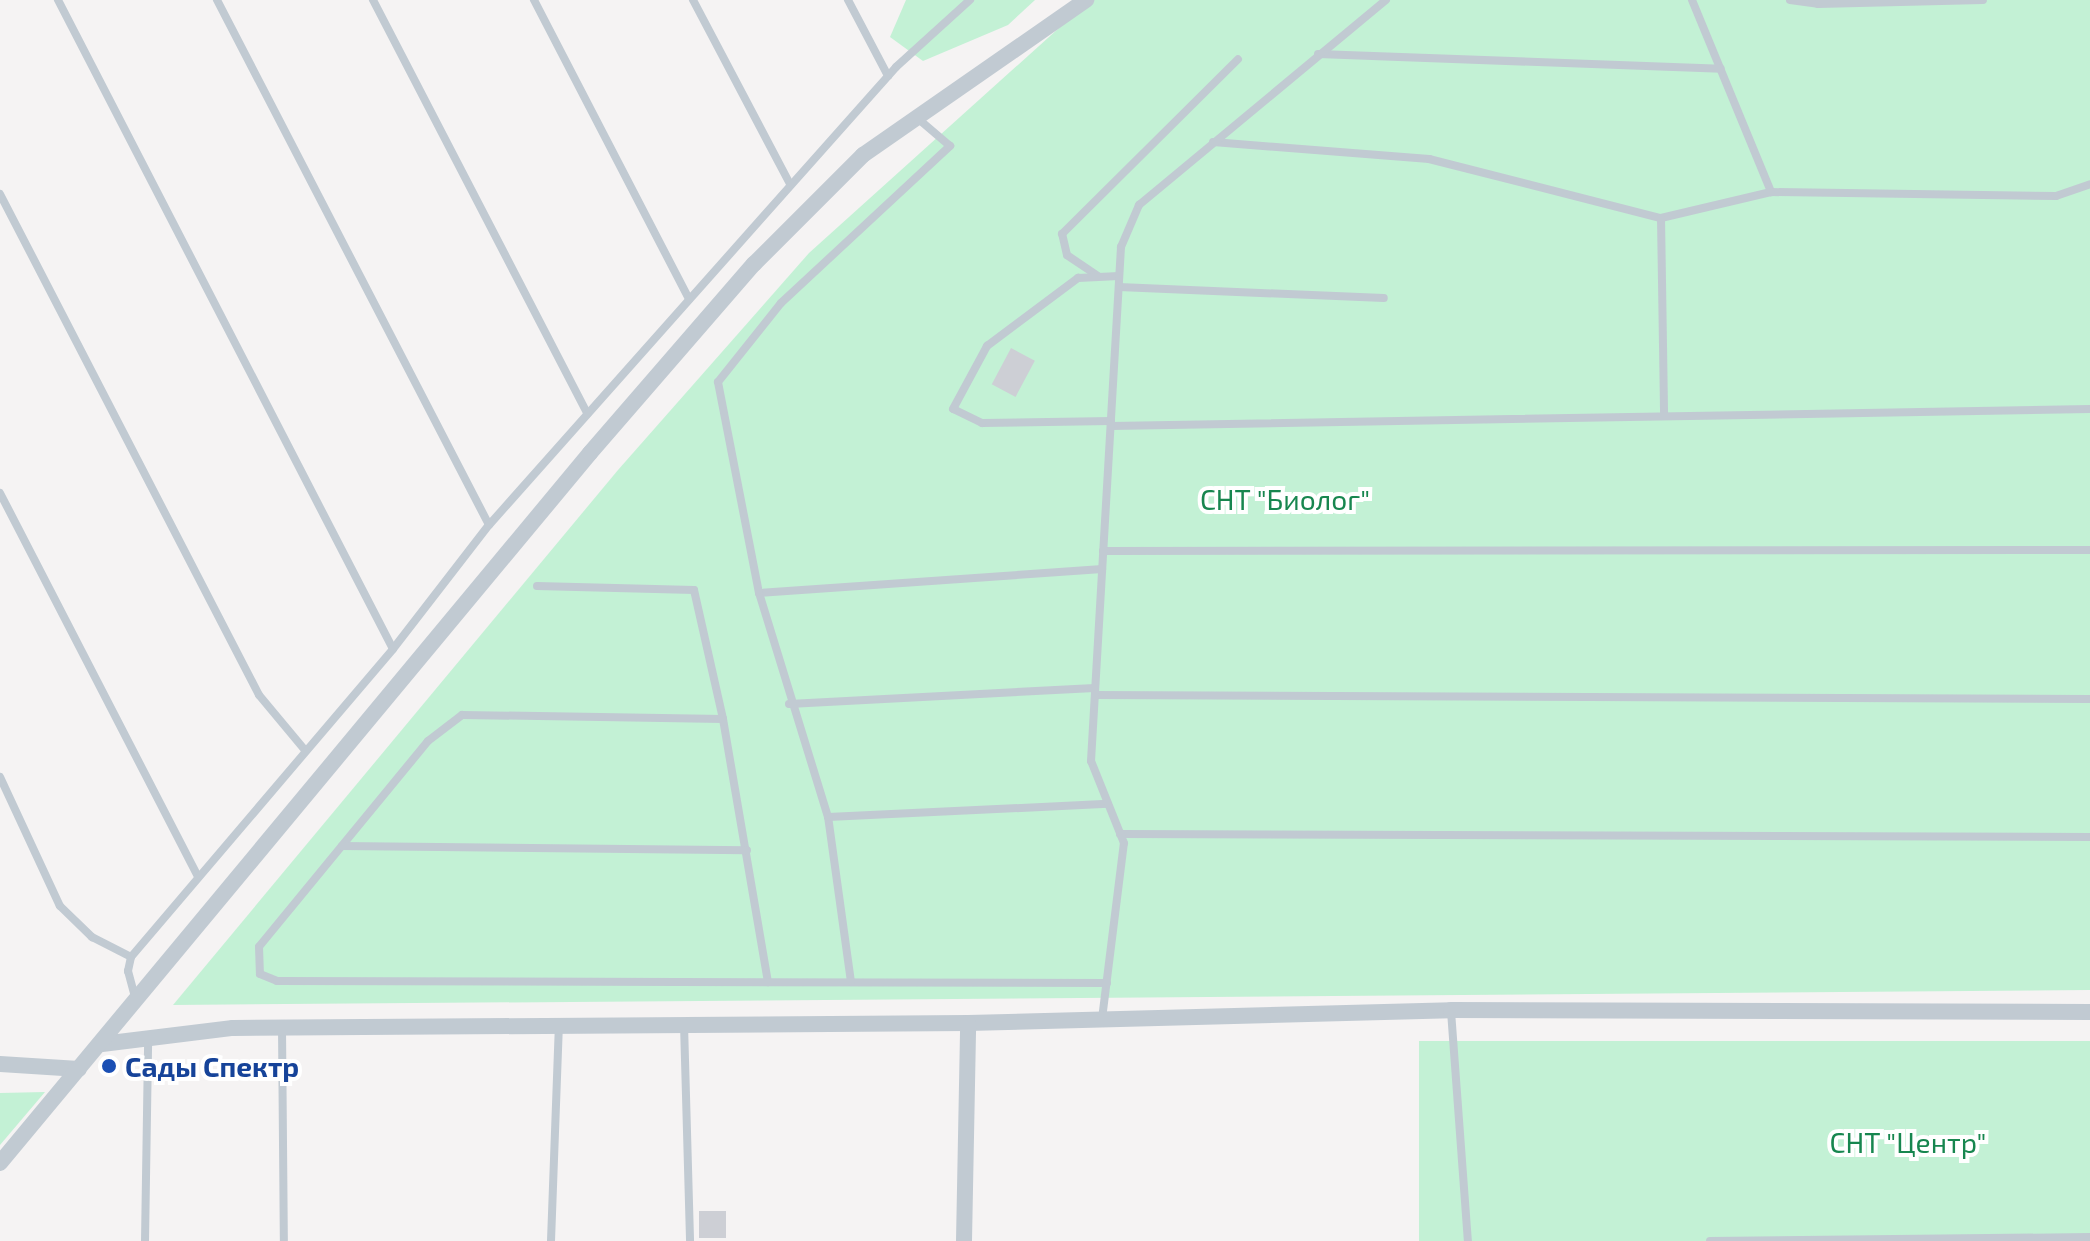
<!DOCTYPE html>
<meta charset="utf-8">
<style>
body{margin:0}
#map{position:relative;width:2090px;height:1241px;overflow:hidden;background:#f5f3f3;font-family:"Exo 2",sans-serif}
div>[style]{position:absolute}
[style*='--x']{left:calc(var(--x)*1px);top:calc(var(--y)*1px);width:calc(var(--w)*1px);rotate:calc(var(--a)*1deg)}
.green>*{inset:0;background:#c3f1d5;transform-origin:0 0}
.building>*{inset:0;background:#cdcfd5;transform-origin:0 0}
.lane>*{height:8px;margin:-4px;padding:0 4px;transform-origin:4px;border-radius:4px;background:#c1cad2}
.street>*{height:16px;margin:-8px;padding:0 8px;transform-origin:8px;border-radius:8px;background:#c1cad2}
.dots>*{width:22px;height:22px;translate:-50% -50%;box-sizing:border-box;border:4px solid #fff;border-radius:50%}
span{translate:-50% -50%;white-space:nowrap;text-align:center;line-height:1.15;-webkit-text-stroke:8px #fff;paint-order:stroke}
.park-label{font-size:28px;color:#17864f}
.transit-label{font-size:28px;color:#164399;font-weight:700}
.left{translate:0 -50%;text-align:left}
</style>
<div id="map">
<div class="green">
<div style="clip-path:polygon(906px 0,1035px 0,1008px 25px,923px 61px,890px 37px)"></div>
<div style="clip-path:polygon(1090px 0,2090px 0,2090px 990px,173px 1005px,618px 470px,809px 253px)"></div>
<div style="left:2090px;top:1041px;width:200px;height:671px;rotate:90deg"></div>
<div style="clip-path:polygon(45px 1092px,0 1145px,0 1093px)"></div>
</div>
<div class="building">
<div style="left:1011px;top:348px;width:27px;height:41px;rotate:28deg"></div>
<div style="left:699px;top:1211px;width:27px;height:27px"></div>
</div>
<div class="lane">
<div style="--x:58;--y:0;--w:730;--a:62.7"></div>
<div style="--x:217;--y:0;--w:591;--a:62.61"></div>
<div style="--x:373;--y:0;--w:466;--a:62.6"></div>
<div style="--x:534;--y:0;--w:337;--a:62.6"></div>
<div style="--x:693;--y:0;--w:208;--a:62.2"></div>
<div style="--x:848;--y:0;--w:86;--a:62.2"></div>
<div style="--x:1692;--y:0;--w:208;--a:67.6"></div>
<div style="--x:1771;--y:192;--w:285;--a:0.8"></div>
<div style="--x:2056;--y:196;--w:36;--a:-19"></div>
<div style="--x:1790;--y:0;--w:28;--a:8"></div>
<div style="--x:1818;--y:4;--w:165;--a:-1.4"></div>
<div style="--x:1318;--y:54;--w:403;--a:2.1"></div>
<div style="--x:1213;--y:142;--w:217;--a:4.5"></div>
<div style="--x:1429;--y:159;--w:239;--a:14.3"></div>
<div style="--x:1661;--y:218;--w:113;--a:-13.3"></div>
<div style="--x:0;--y:194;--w:564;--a:62.66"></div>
<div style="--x:259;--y:695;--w:70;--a:50.2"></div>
<div style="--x:1661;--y:218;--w:198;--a:89.1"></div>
<div style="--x:1098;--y:276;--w:37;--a:-146"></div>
<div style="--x:1067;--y:255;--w:22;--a:-103"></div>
<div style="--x:1062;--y:234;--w:248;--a:-44.8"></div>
<div style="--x:1119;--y:287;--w:265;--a:2.4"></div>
<div style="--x:1111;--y:421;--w:129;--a:179.1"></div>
<div style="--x:982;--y:423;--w:32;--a:-154"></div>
<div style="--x:953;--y:409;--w:72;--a:-61.6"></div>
<div style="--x:987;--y:346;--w:114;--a:-36.8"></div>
<div style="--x:1078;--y:278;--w:41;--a:-2.8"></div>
<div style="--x:1111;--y:426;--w:979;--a:-0.99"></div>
<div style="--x:0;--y:493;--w:432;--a:62.7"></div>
<div style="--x:1103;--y:551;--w:987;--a:-0.06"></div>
<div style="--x:537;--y:586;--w:157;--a:1.5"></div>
<div style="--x:694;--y:590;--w:132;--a:77.3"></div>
<div style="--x:723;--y:719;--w:267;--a:80.3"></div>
<div style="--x:759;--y:593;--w:344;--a:-4"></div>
<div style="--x:1095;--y:695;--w:995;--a:0.23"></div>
<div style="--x:789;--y:704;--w:306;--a:-3"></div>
<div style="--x:723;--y:719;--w:261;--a:-179.1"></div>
<div style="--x:462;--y:715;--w:43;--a:142.6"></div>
<div style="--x:428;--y:741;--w:266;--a:129.4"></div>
<div style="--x:259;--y:947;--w:27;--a:88"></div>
<div style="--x:260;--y:974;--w:18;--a:22"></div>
<div style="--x:277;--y:981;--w:830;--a:0.14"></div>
<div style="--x:0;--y:777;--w:142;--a:65.1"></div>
<div style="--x:60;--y:906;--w:45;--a:44.1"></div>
<div style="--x:92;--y:937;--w:44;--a:27.1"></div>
<div style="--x:828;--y:817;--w:280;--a:-2.7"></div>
<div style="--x:1120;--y:834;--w:970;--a:0.18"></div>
<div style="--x:342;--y:846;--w:405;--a:0.6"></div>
<div style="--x:851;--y:982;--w:167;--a:-97.9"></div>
<div style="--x:828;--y:817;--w:234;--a:-107.1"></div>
<div style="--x:759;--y:593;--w:215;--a:-101"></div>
<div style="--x:718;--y:382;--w:101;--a:-51.4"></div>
<div style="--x:781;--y:303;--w:231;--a:-42.9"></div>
<div style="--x:950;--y:146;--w:45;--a:-139.5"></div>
<div style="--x:135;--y:997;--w:27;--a:-105"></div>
<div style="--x:128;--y:971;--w:14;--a:-78"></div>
<div style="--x:131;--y:957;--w:404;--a:-49.6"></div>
<div style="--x:393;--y:649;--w:157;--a:-52.3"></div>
<div style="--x:489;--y:525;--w:613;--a:-48.37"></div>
<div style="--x:896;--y:67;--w:100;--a:-42.2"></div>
<div style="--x:1451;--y:1011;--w:231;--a:85.8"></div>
<div style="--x:1102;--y:1019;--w:177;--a:-82.9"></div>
<div style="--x:1124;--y:843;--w:88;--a:-111.9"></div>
<div style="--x:1091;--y:761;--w:515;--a:-86.66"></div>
<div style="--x:1121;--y:247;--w:46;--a:-66.8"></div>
<div style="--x:1139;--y:205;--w:321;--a:-39.7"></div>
<div style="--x:684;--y:1024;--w:217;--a:88.4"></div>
<div style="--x:282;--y:1028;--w:213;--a:89.5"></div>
<div style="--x:145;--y:1241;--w:202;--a:-89.1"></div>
<div style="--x:551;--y:1241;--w:215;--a:-87.9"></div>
<div style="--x:1710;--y:1241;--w:380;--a:-0.6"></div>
</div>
<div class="street">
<div style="--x:102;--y:1044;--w:132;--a:-7"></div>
<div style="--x:233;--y:1028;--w:735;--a:-0.39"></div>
<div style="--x:968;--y:1023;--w:483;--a:-1.5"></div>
<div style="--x:1451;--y:1010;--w:639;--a:0.18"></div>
<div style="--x:0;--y:1064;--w:79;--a:3.6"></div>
<div style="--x:0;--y:1163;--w:923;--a:-50.27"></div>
<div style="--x:590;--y:453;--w:250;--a:-49.1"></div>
<div style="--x:754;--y:264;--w:154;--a:-45"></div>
<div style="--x:863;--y:155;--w:272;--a:-34.8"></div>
<div style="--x:964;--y:1241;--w:218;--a:-88.9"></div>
</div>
<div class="dots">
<div style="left:109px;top:1066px;background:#1a4fb4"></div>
</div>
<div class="park-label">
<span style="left:1285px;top:499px">СНТ "Биолог"</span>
<span style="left:1908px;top:1142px">СНТ "Центр"</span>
</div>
<div class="transit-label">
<span class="left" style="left:125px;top:1066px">Сады Спектр</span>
</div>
</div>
